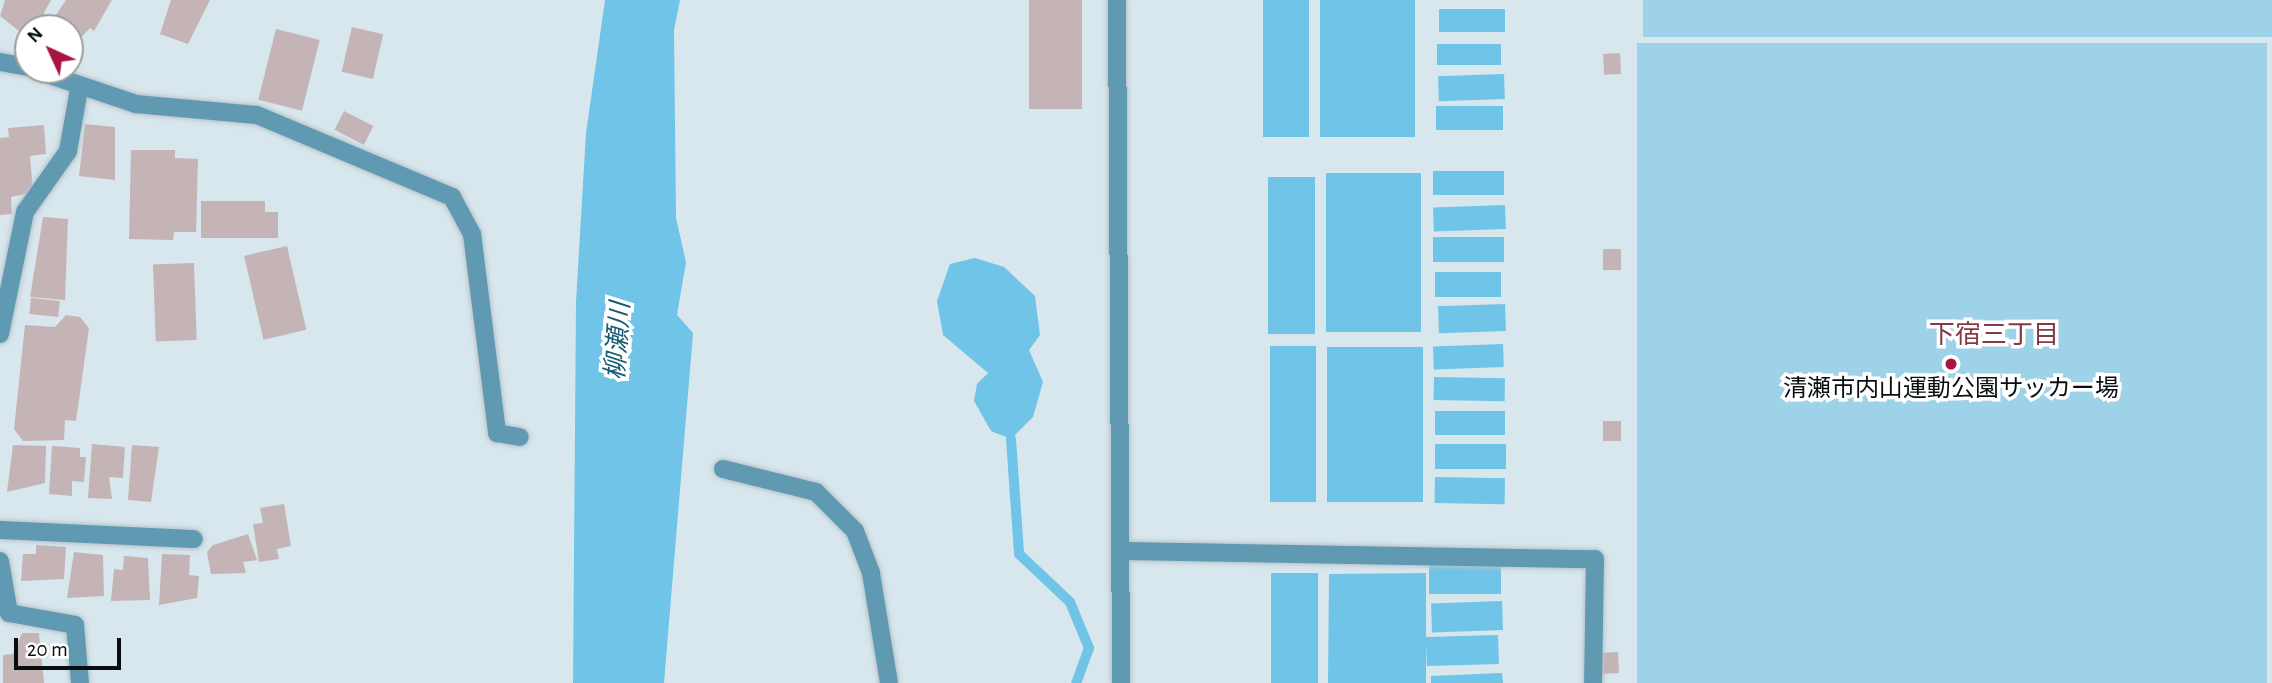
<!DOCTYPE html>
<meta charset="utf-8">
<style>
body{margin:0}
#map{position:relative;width:2272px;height:683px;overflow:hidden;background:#d8e6ed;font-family:"Alegreya Sans","Noto Sans JP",sans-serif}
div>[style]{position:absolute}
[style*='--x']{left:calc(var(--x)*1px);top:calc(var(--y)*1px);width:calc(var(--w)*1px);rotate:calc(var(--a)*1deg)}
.green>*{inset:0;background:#9dd2e9;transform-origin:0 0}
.water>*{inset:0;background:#6fc4e7;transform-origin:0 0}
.stream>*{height:10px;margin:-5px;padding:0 5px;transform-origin:5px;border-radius:5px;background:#6fc4e7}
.building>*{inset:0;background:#c4b4b6;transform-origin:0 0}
.roads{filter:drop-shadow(0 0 2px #b7c3c9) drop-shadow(0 0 2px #b7c3c9)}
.minor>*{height:18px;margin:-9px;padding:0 9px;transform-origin:9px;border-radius:9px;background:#609ab2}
.dots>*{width:19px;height:19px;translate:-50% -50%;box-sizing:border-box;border:4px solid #fff;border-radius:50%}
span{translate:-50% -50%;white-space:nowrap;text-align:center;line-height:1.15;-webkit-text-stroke:7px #fff;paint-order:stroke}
.poi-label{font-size:24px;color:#080d0f}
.neighbourhood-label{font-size:26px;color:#833a46}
.water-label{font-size:26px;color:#195c74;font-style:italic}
.north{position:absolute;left:14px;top:14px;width:70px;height:70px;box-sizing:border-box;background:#fff;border:2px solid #9c9e9f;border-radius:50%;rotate:315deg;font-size:19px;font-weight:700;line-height:28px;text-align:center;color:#080d0f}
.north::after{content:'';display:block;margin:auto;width:24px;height:32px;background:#aa1441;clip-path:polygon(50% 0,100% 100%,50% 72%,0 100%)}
.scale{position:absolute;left:14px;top:638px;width:107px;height:32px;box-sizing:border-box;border:4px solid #080d0f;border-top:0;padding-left:9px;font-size:21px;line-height:24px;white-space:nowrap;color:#080d0f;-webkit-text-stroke:5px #fff;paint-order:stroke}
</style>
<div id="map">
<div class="green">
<div style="left:1643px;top:0;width:629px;height:37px"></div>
<div style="left:2267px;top:43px;width:640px;height:630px;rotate:90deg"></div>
</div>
<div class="water">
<div style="clip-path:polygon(605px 0,680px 0,674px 30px,676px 218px,686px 262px,677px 315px,693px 333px,664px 683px,573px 683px,576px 302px,586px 133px)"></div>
<div style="left:1263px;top:0;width:46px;height:137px"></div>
<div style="left:1320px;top:0;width:95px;height:137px"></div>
<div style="left:1505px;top:9px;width:23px;height:66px;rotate:90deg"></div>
<div style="left:1437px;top:44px;width:64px;height:21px"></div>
<div style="left:1504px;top:74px;width:25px;height:66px;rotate:88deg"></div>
<div style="left:1503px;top:106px;width:24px;height:67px;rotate:90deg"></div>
<div style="left:1504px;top:171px;width:24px;height:71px;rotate:90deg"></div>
<div style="left:1326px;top:173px;width:95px;height:159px"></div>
<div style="left:1268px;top:177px;width:47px;height:157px"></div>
<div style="left:1505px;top:205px;width:24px;height:72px;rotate:88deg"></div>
<div style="left:1504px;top:237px;width:25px;height:71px;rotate:90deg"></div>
<div style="clip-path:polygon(975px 258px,1004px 267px,1035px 296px,1040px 335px,1029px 350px,1043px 382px,1033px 417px,1011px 439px,991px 431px,974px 401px,977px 384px,988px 373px,943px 335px,937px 301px,950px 264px)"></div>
<div style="left:1501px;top:272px;width:25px;height:66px;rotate:90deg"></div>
<div style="left:1505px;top:304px;width:27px;height:67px;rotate:88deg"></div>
<div style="left:1503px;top:344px;width:23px;height:70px;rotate:88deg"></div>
<div style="left:1270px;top:346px;width:46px;height:156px"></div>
<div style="left:1327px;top:347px;width:96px;height:155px"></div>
<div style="left:1434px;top:377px;width:71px;height:23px;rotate:1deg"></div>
<div style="left:1435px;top:411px;width:70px;height:24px"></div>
<div style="left:1435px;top:444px;width:71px;height:25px"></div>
<div style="left:1435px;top:477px;width:70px;height:26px;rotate:1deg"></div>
<div style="left:1501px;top:565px;width:29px;height:72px;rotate:90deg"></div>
<div style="left:1271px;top:573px;width:47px;height:110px"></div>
<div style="clip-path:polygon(1426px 573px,1426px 637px,1498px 635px,1499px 664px,1427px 666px,1426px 643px,1426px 683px,1328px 683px,1329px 574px)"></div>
<div style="left:1502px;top:601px;width:29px;height:71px;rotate:88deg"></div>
<div style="clip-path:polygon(1502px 673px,1503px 683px,1431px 683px,1431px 676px)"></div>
</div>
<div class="stream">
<div style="--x:1011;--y:439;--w:115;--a:86"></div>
<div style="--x:1019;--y:554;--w:70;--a:43.3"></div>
<div style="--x:1070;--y:602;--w:50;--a:67.6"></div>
<div style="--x:1089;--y:648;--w:37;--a:110"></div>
</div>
<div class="building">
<div style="clip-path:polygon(5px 0,51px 0,36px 28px,28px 28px,28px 38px,0 16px)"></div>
<div style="clip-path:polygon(66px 0,112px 0,94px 31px,90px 28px,72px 47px,70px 28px,47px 28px)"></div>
<div style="clip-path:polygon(171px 0,210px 0,188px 44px,160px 34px)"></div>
<div style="left:1029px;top:0;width:53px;height:109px"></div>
<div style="left:352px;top:27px;width:32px;height:46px;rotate:13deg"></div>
<div style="left:276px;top:29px;width:45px;height:73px;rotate:14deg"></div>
<div style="left:1620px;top:53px;width:21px;height:17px;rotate:87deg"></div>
<div style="left:344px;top:111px;width:33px;height:21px;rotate:27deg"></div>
<div style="clip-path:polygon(85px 124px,115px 127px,115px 180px,79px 176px)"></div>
<div style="clip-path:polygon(44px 125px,46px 154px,30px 156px,33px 192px,11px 197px,12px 214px,0 215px,0 138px,9px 137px,8px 128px)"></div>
<div style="clip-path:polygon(131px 150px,175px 150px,175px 158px,198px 159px,196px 232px,174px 232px,173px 240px,129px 239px)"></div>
<div style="clip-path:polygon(201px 201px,265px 201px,265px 212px,278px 212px,278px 238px,201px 238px)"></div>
<div style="clip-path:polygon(43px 217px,68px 219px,65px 300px,30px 297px)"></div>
<div style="left:287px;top:246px;width:86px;height:44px;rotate:77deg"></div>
<div style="left:1603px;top:249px;width:18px;height:21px"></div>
<div style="left:194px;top:263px;width:77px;height:41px;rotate:88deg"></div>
<div style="left:31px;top:298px;width:29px;height:16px;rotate:6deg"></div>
<div style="clip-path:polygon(66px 315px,80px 317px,89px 328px,76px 421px,65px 420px,64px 440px,23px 441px,14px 429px,25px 325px,55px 327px)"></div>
<div style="left:1603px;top:421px;width:18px;height:20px"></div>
<div style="clip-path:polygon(92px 444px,125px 447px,123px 478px,109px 477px,112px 499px,88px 498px)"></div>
<div style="clip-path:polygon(13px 445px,46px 446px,45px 483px,7px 492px)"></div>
<div style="clip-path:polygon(132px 445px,159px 447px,151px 502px,128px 500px)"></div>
<div style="clip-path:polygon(52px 446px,80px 448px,80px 457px,86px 457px,84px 482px,72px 481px,72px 496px,49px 494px)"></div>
<div style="clip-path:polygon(284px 504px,291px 546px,277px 549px,279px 559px,259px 562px,253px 524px,263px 523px,260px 508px)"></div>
<div style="clip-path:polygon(248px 534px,257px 560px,243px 562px,246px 573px,211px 574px,207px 552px,213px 545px)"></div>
<div style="clip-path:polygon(36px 545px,66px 547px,64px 579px,21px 581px,23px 554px,36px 554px)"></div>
<div style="clip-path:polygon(74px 552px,103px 555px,104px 596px,67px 598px)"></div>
<div style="clip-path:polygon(162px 554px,190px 555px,189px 575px,199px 576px,197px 598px,159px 605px)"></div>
<div style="clip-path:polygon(124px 556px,148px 558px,150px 600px,111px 601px,114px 569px,123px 570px)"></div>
<div style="clip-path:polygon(22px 633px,39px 633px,44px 683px,3px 683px,3px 655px,13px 654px)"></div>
<div style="left:1618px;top:652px;width:21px;height:17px;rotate:87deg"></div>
</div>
<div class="roads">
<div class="minor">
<div style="--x:1117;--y:0;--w:683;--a:89.66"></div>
<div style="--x:0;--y:62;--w:28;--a:10"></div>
<div style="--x:35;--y:70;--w:107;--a:18.6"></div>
<div style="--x:136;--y:104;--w:121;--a:5.2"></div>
<div style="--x:257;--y:115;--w:212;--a:22.8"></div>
<div style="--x:452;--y:197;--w:42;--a:61.6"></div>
<div style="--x:472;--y:234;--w:201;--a:82.8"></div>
<div style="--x:497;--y:433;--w:23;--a:10"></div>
<div style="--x:0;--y:334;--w:125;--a:-78.4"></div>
<div style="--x:25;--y:212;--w:75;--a:-54.8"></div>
<div style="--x:68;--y:151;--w:63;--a:-79.9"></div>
<div style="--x:723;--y:469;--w:96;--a:13.9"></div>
<div style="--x:816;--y:492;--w:55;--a:45"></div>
<div style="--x:855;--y:531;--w:45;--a:69.1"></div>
<div style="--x:871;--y:573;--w:111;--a:80.7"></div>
<div style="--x:0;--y:530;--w:194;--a:2.7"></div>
<div style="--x:1120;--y:551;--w:475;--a:1"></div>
<div style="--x:1595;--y:559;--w:124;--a:90.9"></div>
<div style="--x:0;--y:561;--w:53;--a:80.2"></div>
<div style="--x:9;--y:613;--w:67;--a:10.3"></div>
<div style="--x:75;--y:625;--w:58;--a:85.1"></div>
</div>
</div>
<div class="dots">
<div style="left:1951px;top:364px;background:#aa1441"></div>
</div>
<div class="poi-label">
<span style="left:1951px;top:390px">清瀬市内山運動公園サッカー場</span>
</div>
<div class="neighbourhood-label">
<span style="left:1994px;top:336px">下宿三丁目</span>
</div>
<div class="water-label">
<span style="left:619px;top:341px;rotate:-86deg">柳瀬川</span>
</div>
<div class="north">N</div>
<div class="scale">20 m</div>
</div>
